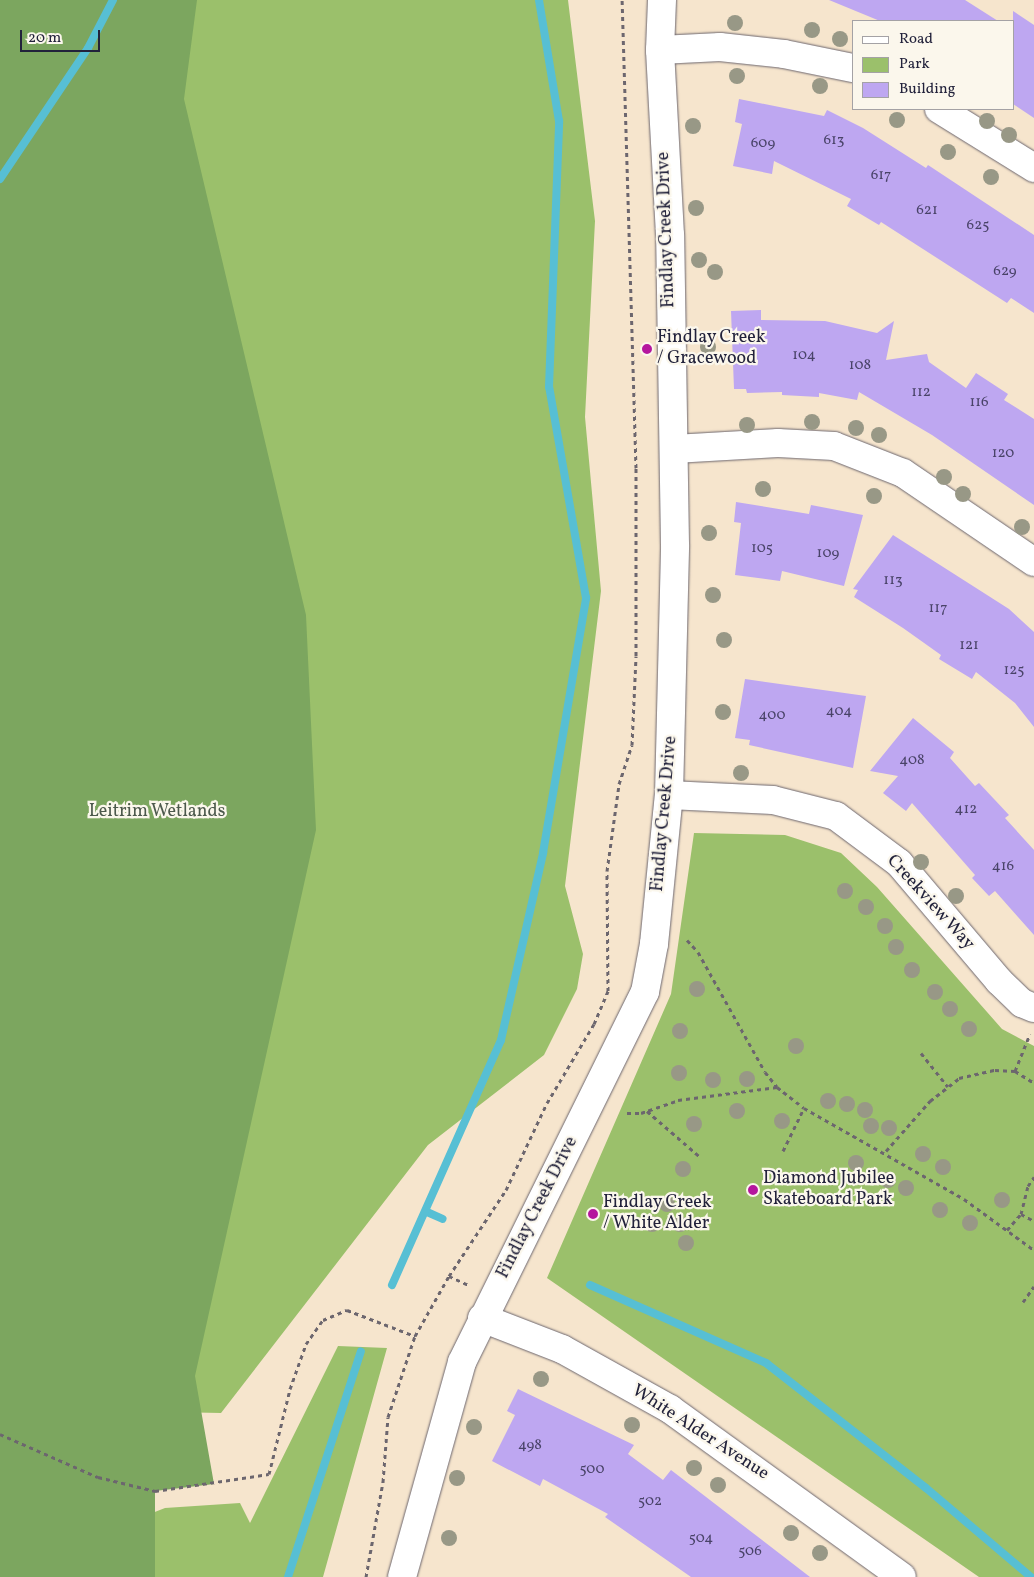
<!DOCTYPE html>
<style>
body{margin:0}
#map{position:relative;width:1034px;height:1577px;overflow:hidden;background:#f6e5cd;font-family:Vollkorn,serif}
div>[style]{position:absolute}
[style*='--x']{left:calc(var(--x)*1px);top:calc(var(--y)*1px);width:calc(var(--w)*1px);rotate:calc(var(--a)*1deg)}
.green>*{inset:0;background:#9bc06b}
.forest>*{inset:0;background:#7ca65f}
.stream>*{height:8px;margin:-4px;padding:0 4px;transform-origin:4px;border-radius:4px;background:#57bfd4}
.building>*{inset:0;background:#bea7f1}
.path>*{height:3px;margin-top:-1.5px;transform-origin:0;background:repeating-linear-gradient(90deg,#6c666e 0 4px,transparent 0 8px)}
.roads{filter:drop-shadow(0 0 1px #6c666e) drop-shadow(0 0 1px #6c666e)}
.minor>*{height:28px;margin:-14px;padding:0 14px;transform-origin:14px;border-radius:14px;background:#fff}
.trees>*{width:16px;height:16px;margin:-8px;border-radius:50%;background:#989886}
.dots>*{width:14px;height:14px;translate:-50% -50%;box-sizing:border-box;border:2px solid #fbf7ec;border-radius:50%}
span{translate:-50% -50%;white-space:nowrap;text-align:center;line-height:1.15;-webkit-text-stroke:4.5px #fbf7ec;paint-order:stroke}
.number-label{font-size:15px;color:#494368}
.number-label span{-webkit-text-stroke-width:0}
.street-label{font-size:18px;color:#22223b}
.poi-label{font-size:18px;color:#22223b}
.left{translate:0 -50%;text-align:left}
.park-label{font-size:18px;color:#4c594c}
.legend{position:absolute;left:852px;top:20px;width:162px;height:90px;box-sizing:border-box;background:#fbf7ec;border:1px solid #a4a2a5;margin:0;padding:6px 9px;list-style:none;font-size:15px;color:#22223b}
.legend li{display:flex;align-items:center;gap:10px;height:25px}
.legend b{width:25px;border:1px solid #a4a2a5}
.scale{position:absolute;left:20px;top:30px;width:80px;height:22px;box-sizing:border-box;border:2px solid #22223b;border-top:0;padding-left:6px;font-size:15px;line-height:18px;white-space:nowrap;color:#22223b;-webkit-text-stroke:4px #fbf7ec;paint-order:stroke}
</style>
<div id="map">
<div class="green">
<div style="clip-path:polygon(82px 0,568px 0,595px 221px,585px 417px,601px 591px,565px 886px,583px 954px,577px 989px,544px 1055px,428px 1145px,221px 1413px,70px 1410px)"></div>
<div style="clip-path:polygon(694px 833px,785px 835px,841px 853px,877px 887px,1002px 1029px,1034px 1046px,1034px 1577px,979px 1577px,547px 1278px,671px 994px)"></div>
<div style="clip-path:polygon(338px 1346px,387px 1348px,323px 1577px,129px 1577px,142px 1517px,165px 1508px,240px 1503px,250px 1523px)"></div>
</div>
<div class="forest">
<div style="clip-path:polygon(0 0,197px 0,184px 99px,306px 615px,316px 830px,195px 1376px,214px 1484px,155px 1491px,155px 1577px,0 1577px)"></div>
</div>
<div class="stream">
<div style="--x:0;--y:179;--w:158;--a:-56.1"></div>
<div style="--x:88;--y:48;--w:54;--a:-62.5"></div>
<div style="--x:427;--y:1212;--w:17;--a:24"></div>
<div style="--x:392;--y:1285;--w:268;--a:-66"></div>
<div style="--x:501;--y:1040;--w:192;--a:-77.3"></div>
<div style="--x:543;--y:853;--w:259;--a:-80.4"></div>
<div style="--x:586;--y:598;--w:214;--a:-99.9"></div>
<div style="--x:549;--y:387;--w:266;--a:-87.8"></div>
<div style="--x:559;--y:121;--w:123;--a:-99.4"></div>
<div style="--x:590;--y:1285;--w:193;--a:23.9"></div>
<div style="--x:766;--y:1363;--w:203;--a:38"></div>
<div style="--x:926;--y:1488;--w:138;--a:40.3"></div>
<div style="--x:288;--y:1577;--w:237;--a:-72.1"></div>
</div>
<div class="building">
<div style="clip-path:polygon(829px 0,965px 0,998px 21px,880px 21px)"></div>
<div style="clip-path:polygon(1013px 11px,1034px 25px,1034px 118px,1013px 104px)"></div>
<div style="clip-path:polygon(739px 99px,824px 116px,827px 110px,863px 128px,926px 168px,928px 165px,1034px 235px,1034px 313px,1011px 298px,1007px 303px,881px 222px,879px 225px,847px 206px,851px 199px,774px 161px,772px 174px,733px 166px,742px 124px,735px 122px)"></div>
<div style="clip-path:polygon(761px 310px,761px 320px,825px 321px,877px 333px,894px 321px,886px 360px,927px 354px,929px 362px,966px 388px,976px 373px,1008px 394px,1004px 400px,1034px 419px,1034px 505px,932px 435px,859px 392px,857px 400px,819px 393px,819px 397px,782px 395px,782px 392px,747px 393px,746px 389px,734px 389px,731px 311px)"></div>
<div style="clip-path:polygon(736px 502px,809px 514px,811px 505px,863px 515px,844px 586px,782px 571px,780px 581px,735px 575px,741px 523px,734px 522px)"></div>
<div style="clip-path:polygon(893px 535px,1009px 609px,1034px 632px,1034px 727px,1015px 703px,976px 672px,972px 679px,939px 659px,941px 655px,903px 628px,854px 597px,858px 590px,853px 589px)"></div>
<div style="clip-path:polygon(745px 679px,866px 696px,853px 768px,749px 745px,750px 740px,735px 738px)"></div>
<div style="clip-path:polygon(913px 718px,954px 752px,950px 758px,975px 786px,979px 783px,1009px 815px,1005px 818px,1034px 850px,1034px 935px,995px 891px,989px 896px,972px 878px,975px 875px,912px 803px,906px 811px,883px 793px,898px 776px,870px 771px)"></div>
<div style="clip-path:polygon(518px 1389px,634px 1445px,628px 1454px,663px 1480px,671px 1470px,810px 1577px,691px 1577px,605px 1517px,608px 1514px,543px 1479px,540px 1486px,492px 1461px,515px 1415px,507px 1411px)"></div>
</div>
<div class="path">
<div style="--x:687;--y:940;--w:16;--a:47"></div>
<div style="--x:698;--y:952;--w:137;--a:60.8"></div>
<div style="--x:765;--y:1072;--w:19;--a:51"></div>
<div style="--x:777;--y:1087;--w:34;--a:38"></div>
<div style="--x:804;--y:1108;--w:184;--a:29.6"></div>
<div style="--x:964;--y:1199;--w:87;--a:36.1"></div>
<div style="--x:921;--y:1053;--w:43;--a:51.5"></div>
<div style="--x:1015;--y:1071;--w:40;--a:-68"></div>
<div style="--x:647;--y:1111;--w:69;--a:40.9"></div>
<div style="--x:627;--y:1113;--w:14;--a:0"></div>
<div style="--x:641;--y:1113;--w:39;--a:-19"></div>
<div style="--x:678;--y:1100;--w:100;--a:-7.5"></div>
<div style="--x:783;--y:1151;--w:48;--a:-64"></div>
<div style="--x:886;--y:1151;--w:67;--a:-48.7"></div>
<div style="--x:930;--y:1101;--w:37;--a:-38"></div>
<div style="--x:959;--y:1078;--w:37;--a:-13"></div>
<div style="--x:995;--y:1070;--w:20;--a:3"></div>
<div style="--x:1015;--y:1071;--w:22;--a:32"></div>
<div style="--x:1021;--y:1214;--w:15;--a:28"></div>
<div style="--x:1007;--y:1230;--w:21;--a:-49"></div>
<div style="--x:1021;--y:1214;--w:29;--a:-76"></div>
<div style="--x:1028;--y:1186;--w:11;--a:-56"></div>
<div style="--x:449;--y:1276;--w:103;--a:-56.5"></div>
<div style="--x:506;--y:1190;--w:96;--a:-64.8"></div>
<div style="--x:547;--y:1103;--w:92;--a:-59.3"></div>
<div style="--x:594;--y:1024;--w:36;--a:-67"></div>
<div style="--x:608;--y:991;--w:120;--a:-90.5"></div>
<div style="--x:607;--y:871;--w:88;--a:-82.1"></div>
<div style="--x:619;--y:784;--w:41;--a:-71.6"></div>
<div style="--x:632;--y:745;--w:89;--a:-87.4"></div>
<div style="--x:636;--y:656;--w:188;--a:-90"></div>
<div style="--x:636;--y:468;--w:468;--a:-91.7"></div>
<div style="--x:1023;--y:1302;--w:19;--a:-55"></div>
<div style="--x:0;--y:1434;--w:107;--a:23.7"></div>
<div style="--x:98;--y:1477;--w:59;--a:13.8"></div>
<div style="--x:155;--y:1491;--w:115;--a:-8.5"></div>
<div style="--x:269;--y:1474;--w:88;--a:-76.1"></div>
<div style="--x:290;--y:1389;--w:48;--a:-70.4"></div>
<div style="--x:306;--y:1344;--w:29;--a:-55"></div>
<div style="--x:323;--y:1320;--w:26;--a:-23"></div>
<div style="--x:347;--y:1310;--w:73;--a:20.9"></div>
<div style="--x:366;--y:1577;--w:97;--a:-79.9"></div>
<div style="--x:383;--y:1482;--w:65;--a:-85.6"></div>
<div style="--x:388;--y:1417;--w:85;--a:-71.6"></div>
<div style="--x:415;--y:1336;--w:69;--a:-60.5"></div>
<div style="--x:449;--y:1276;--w:23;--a:25"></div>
</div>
<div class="roads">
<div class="minor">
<div style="--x:660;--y:50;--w:60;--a:-2.9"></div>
<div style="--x:720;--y:47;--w:64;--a:6.2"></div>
<div style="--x:784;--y:54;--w:70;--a:11.5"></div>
<div style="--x:939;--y:109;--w:112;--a:31.8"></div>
<div style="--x:674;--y:449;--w:104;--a:-3.3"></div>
<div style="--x:778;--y:443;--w:56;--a:3.1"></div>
<div style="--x:834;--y:446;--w:74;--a:21.4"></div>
<div style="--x:903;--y:473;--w:158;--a:34.2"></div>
<div style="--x:669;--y:795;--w:104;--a:2.8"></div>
<div style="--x:773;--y:800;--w:65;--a:14.3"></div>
<div style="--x:836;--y:816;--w:79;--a:36.7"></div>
<div style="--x:899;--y:863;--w:155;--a:49.7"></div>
<div style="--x:999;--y:981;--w:32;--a:44"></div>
<div style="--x:1022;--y:1003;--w:13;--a:23"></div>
<div style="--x:482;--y:1318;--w:86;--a:21.2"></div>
<div style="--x:562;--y:1349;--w:124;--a:29.1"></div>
<div style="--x:670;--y:1409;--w:286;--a:35.9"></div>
<div style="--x:402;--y:1577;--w:223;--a:-74.4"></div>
<div style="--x:462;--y:1362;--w:413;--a:-63.7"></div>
<div style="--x:645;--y:992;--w:49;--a:-79.4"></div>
<div style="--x:654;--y:944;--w:150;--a:-84.3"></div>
<div style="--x:669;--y:795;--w:250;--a:-88.6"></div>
<div style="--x:675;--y:545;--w:310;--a:-90.9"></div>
<div style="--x:670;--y:235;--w:185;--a:-93.1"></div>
<div style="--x:660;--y:50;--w:50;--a:-87.7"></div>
</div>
</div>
<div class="trees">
<div style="left:735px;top:23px"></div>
<div style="left:812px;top:30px"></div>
<div style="left:840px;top:39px"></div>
<div style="left:737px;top:76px"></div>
<div style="left:820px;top:86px"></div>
<div style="left:897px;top:120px"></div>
<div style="left:987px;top:121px"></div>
<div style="left:693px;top:126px"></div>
<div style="left:1009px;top:135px"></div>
<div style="left:948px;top:152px"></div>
<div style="left:991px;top:177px"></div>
<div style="left:696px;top:208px"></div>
<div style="left:699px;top:260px"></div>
<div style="left:715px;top:272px"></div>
<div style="left:708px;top:347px"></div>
<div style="left:812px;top:422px"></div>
<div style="left:747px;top:425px"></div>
<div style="left:856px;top:428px"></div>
<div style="left:879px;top:435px"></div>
<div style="left:944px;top:477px"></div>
<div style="left:763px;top:489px"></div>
<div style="left:963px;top:494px"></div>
<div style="left:874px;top:496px"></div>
<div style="left:1022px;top:527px"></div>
<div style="left:709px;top:533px"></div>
<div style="left:713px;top:595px"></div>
<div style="left:724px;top:640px"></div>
<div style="left:723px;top:712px"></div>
<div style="left:741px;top:773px"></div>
<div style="left:921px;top:862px"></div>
<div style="left:845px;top:891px"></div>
<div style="left:956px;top:896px"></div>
<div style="left:866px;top:907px"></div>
<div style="left:885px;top:926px"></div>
<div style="left:896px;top:947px"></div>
<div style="left:912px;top:970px"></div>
<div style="left:697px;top:989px"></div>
<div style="left:935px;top:992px"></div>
<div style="left:950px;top:1009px"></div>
<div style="left:969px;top:1029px"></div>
<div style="left:680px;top:1031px"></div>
<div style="left:796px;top:1046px"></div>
<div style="left:679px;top:1073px"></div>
<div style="left:747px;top:1079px"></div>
<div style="left:713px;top:1080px"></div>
<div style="left:828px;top:1101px"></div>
<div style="left:847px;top:1104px"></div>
<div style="left:865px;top:1110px"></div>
<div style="left:737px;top:1111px"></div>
<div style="left:782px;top:1121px"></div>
<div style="left:694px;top:1124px"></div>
<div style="left:871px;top:1126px"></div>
<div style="left:889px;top:1128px"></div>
<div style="left:923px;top:1154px"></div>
<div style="left:856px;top:1163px"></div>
<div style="left:943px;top:1167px"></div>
<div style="left:683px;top:1169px"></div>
<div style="left:888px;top:1180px"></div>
<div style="left:906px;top:1188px"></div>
<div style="left:1002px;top:1200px"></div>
<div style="left:667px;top:1204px"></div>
<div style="left:940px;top:1210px"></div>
<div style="left:970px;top:1223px"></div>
<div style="left:652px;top:1224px"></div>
<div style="left:680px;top:1224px"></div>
<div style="left:686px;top:1243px"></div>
<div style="left:541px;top:1379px"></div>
<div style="left:632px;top:1425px"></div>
<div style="left:474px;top:1427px"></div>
<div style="left:694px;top:1468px"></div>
<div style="left:457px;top:1478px"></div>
<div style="left:718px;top:1485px"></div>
<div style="left:791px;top:1533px"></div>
<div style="left:449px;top:1538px"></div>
<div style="left:820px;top:1553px"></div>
</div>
<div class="dots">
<div style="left:647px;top:349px;background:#b5179e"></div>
<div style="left:753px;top:1190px;background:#b5179e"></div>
<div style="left:593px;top:1214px;background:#b5179e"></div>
</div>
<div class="number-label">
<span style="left:834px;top:141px">613</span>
<span style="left:763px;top:144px">609</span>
<span style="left:881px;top:176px">617</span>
<span style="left:927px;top:211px">621</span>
<span style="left:978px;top:226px">625</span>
<span style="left:1005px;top:272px">629</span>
<span style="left:804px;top:356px">104</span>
<span style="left:860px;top:366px">108</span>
<span style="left:921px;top:393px">112</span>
<span style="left:979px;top:403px">116</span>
<span style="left:1003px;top:454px">120</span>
<span style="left:762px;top:549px">105</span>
<span style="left:828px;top:554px">109</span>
<span style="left:893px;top:581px">113</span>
<span style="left:938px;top:609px">117</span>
<span style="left:969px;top:646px">121</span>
<span style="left:1014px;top:671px">125</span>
<span style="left:839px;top:712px">404</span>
<span style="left:772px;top:716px">400</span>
<span style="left:912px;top:761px">408</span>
<span style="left:966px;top:810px">412</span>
<span style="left:1003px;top:867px">416</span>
<span style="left:530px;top:1446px">498</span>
<span style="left:592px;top:1470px">500</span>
<span style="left:650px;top:1502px">502</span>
<span style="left:701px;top:1539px">504</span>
<span style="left:750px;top:1552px">506</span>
</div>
<div class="street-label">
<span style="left:667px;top:230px;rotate:-92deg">Findlay Creek Drive</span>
<span style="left:665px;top:814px;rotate:-85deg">Findlay Creek Drive</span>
<span style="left:930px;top:903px;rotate:48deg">Creekview Way</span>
<span style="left:538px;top:1208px;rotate:-63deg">Findlay Creek Drive</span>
<span style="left:700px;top:1433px;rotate:33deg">White Alder Avenue</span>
</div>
<div class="poi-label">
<span class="left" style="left:657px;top:349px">Findlay Creek<br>/ Gracewood</span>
<span class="left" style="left:763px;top:1190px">Diamond Jubilee<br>Skateboard Park</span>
<span class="left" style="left:603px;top:1214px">Findlay Creek<br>/ White Alder</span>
</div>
<div class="park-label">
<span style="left:157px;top:812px">Leitrim Wetlands</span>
</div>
<ul class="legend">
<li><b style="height:6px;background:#fff"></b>Road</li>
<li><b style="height:14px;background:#9bc06b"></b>Park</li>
<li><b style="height:14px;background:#bea7f1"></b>Building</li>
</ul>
<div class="scale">20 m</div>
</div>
